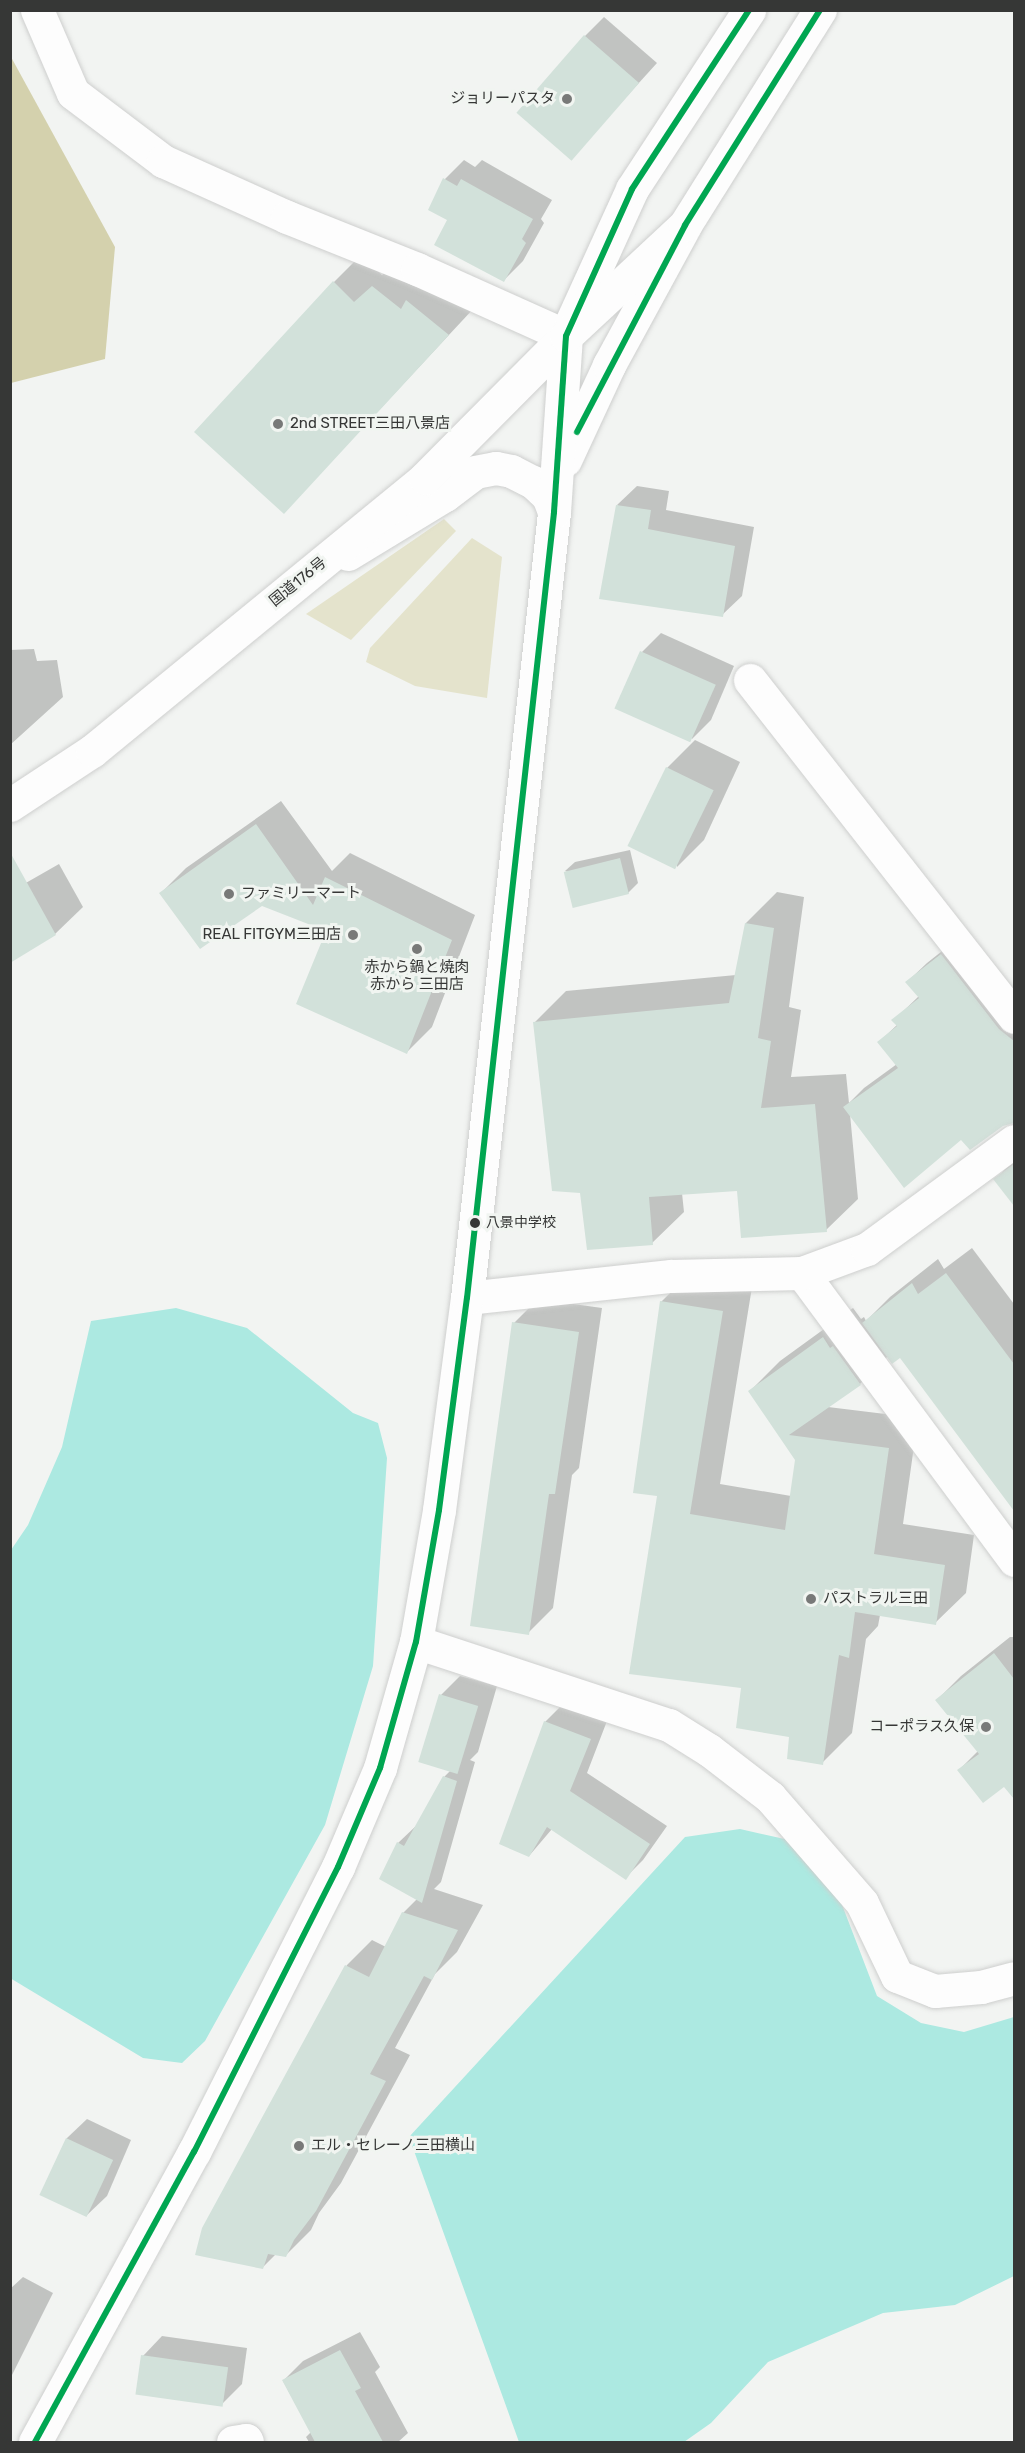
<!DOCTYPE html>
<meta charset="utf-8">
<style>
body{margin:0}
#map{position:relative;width:1025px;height:2453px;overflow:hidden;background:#f2f4f2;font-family:Rubik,"Noto Sans JP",sans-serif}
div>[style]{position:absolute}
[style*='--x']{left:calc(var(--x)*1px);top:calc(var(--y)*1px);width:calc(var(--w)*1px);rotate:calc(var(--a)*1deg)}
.green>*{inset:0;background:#e4e3cc}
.forest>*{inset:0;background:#d4d1ad}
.water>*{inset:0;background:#ace9e1}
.shadow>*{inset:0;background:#0003}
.building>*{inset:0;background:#d2e1da;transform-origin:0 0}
.roads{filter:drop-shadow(0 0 2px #cecfce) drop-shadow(0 0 2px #cecfce)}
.minor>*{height:33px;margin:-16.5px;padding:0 16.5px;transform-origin:16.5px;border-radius:16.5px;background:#fdfdfd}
.major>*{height:33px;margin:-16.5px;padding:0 16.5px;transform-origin:16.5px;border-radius:16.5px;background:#fdfdfd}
.highway>*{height:33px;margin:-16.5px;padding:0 16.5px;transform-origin:16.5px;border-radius:16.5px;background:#fdfdfd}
.bus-1>*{height:6px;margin:-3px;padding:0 3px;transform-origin:3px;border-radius:3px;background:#00a651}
.dots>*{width:16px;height:16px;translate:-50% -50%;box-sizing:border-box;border:3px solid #f1f5f1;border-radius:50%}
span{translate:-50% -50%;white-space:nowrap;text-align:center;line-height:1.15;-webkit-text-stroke:6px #f1f5f1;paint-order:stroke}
.bus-label{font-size:14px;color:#363736}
.left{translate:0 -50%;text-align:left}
.poi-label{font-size:15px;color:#363736}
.right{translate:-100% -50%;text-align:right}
.street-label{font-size:15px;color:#363736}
.frame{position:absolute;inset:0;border:12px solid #363736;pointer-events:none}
</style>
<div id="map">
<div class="green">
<div style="clip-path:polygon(444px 519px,456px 531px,351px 640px,306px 614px)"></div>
<div style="clip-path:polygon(472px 538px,502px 557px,487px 698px,415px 686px,366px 662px,370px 648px)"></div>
</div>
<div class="forest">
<div style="clip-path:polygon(11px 57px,115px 247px,105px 359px,11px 383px)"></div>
</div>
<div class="water">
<div style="clip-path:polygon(176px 1308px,247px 1328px,353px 1413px,378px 1423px,387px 1458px,373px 1666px,325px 1825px,205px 2041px,182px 2063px,143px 2058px,10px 1978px,11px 1550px,28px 1525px,62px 1447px,91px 1321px)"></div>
<div style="clip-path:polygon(740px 1829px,789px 1840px,841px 1902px,877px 1996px,921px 2023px,964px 2032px,1014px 2017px,1014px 2276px,955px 2305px,883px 2313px,768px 2362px,711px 2423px,684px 2442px,519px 2442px,409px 2137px,685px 1837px)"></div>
</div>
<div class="shadow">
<div style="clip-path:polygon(604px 17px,657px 63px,588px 139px,585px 36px)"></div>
<div style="clip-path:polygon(464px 160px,475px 167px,482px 160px,552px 200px,541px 219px,544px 223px,523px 261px,504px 280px,449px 220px,445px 179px)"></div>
<div style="clip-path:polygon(361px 255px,382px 275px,401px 259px,475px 307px,284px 512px,334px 282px)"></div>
<div style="clip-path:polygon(637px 486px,669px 491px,666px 510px,754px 527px,742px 596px,722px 615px,617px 505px)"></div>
<div style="clip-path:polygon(661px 633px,734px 666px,711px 720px,692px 739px,642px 652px)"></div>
<div style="clip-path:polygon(34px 649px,37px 661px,57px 660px,63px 697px,10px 745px,10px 650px)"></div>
<div style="clip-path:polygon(695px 740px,740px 762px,704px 840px,677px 867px,667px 768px)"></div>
<div style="clip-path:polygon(281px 801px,332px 871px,350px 853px,475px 915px,432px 1027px,407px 1052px,328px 930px,261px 904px,161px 893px,186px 868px)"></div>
<div style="clip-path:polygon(630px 850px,638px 883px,628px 893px,565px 871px,575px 862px)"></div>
<div style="clip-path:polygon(59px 864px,83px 907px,55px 934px,10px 892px)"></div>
<div style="clip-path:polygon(777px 892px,804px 897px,789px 1007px,801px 1010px,791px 1077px,846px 1074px,849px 1103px,864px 1088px,897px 1064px,879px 1042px,898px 1024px,894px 1020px,919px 996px,907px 982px,927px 963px,961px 936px,1014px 1004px,1014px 1112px,1001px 1126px,961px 1137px,850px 1114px,858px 1199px,826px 1230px,738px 1189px,682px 1193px,684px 1212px,652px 1243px,581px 1192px,534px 1023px,566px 991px,736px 975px,746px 923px)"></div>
<div style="clip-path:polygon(1014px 1160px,1014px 1203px,995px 1180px)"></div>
<div style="clip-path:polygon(972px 1248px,1014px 1304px,1014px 1509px,900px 1356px,888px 1356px,860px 1384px,828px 1407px,918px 1418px,903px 1524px,974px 1535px,966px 1593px,935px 1623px,880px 1615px,878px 1626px,866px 1639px,852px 1733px,822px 1763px,790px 1735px,743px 1686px,658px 1495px,661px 1302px,691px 1272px,753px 1281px,720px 1484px,791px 1496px,796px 1460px,750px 1391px,780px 1361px,853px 1308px,861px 1319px,864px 1317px,866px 1321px,890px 1297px,938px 1259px,944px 1269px)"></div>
<div style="clip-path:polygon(538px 1299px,602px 1308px,579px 1468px,572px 1475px,553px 1608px,528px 1633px,514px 1323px)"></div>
<div style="clip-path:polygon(1010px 1637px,1014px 1637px,1014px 1798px,1004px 1785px,959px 1770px,978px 1751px,937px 1700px,961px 1676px)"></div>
<div style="clip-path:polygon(460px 1676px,497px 1686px,478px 1752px,470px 1760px,475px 1762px,441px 1882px,434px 1889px,483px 1905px,457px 1952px,435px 1974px,395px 2048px,410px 2055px,341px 2183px,319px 2213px,311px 2230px,285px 2256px,276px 2254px,262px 2268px,203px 2229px,347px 1965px,372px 1940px,386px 1947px,403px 1913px,417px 1899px,398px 1843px,418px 1824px,445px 1776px,451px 1770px,441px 1695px)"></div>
<div style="clip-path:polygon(563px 1704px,607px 1721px,587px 1773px,667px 1826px,643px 1860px,625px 1878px,552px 1829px,529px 1856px,501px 1843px,545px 1722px)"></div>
<div style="clip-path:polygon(87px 2119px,131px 2140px,107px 2196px,87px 2215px,42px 2195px,67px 2138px)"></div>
<div style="clip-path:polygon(23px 2277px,53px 2293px,10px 2379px,10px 2289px)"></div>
<div style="clip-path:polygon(360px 2332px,380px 2367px,375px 2372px,408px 2433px,398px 2442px,309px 2442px,306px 2437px,311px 2432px,283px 2381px,303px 2361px)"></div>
<div style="clip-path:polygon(162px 2336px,247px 2348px,242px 2384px,223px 2403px,143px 2356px)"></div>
</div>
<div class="building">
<div style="left:584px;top:35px;width:73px;height:103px;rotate:41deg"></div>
<div style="clip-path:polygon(443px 178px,457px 186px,461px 179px,533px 219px,522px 239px,526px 243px,504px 282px,434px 245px,447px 220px,428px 210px)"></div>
<div style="clip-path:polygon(333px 281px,354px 302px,372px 286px,401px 309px,406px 300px,449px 335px,284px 514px,194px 432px)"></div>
<div style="clip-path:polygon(616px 505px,651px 510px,648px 529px,735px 546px,723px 617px,599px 599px)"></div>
<div style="left:640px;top:651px;width:83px;height:63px;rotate:24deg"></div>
<div style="left:666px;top:767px;width:53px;height:88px;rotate:26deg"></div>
<div style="clip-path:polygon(256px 824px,313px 905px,325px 877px,452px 940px,407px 1054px,296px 1004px,326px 931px,262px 906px,200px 949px,159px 893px)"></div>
<div style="clip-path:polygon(10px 852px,56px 935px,10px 963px)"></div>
<div style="left:620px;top:858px;width:37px;height:58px;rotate:76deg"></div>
<div style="clip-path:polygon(745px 923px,774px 928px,758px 1038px,771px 1041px,761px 1108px,815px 1104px,827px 1232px,741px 1238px,737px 1191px,649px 1197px,653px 1245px,587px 1250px,580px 1193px,552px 1191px,533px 1022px,729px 1003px)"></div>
<div style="clip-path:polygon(941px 954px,999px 1029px,1014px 1041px,1014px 1123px,1003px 1126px,970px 1150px,961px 1140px,904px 1188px,843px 1107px,898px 1068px,877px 1042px,897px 1026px,891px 1020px,919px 998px,905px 982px)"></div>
<div style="clip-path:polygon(1014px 1164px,1014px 1206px,993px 1179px)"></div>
<div style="clip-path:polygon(946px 1273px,1014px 1364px,1014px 1511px,900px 1358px,892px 1364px,862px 1323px,912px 1283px,918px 1294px)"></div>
<div style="clip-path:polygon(660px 1301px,723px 1311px,690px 1514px,785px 1530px,795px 1460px,748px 1391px,823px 1337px,830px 1348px,833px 1346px,861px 1385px,789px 1435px,889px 1448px,874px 1554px,945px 1565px,936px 1625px,855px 1612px,849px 1658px,839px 1655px,823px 1765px,787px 1759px,789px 1737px,736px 1728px,741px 1688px,629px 1674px,657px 1496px,633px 1493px)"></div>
<div style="clip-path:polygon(512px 1322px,579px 1332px,555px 1494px,549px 1494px,529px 1635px,470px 1626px)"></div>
<div style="clip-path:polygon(994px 1653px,1014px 1679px,1014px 1799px,1004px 1787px,983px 1803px,957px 1770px,979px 1754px,935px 1700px)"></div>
<div style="left:439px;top:1694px;width:41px;height:71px;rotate:17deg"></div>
<div style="clip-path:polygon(544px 1721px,591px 1739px,570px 1791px,650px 1844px,626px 1880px,547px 1827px,529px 1857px,499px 1844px)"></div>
<div style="clip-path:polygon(443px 1776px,457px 1781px,422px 1903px,379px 1879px,397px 1842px,404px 1846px)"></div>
<div style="clip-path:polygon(402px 1912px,458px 1930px,432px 1980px,424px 1976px,370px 2074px,386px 2081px,316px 2211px,294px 2240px,286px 2257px,268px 2254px,263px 2269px,195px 2255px,202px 2228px,345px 1965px,369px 1977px)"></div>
<div style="left:66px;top:2138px;width:52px;height:63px;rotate:25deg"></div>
<div style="clip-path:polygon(340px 2350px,361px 2388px,355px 2391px,383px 2442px,315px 2442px,282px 2380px)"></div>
<div style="left:141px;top:2355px;width:88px;height:40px;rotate:8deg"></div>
</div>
<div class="roads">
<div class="minor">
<div style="--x:37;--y:10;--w:90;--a:66.6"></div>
<div style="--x:73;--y:93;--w:113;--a:37.1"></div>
<div style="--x:163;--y:161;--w:136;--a:24.3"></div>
<div style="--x:287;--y:217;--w:140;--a:21.8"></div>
<div style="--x:417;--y:269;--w:163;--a:24.2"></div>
<div style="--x:750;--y:680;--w:428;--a:51.9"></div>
<div style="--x:802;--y:1273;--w:357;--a:53.5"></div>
<div style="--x:467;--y:1298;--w:205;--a:-6.2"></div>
<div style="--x:671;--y:1276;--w:131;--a:-1.3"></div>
<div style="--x:802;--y:1273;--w:69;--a:-20.3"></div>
<div style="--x:867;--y:1249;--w:182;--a:-36.3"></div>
<div style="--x:416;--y:1642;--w:266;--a:18.2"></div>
<div style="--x:669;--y:1725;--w:47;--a:32"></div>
<div style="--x:709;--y:1750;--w:77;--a:37.6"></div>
<div style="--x:770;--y:1797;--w:140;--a:49"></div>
<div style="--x:862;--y:1903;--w:81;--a:64.4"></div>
<div style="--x:897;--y:1976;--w:41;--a:21.5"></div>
<div style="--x:935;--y:1991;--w:46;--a:-5"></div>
<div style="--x:981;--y:1987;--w:34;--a:-15"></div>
<div style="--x:233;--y:2442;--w:13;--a:-9"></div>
<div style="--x:246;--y:2440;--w:2;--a:63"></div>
</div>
<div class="major">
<div style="--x:565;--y:460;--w:105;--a:-65.1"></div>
<div style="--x:609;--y:365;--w:153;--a:-61.4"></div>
<div style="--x:348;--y:554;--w:114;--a:-31.3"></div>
<div style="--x:445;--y:495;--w:38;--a:-37"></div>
<div style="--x:475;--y:472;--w:21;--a:-11"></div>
<div style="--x:496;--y:468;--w:15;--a:11"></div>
<div style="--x:511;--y:471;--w:25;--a:27"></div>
<div style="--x:533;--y:482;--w:21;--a:43"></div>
<div style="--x:548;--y:496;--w:17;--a:69"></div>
<div style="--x:35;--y:2442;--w:331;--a:-61.3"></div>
<div style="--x:194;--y:2152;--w:319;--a:-63.2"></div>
<div style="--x:338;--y:1867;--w:108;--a:-67"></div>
<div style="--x:380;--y:1768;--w:131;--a:-74.1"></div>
<div style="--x:416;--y:1642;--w:134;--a:-80.1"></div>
<div style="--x:439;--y:1510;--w:214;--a:-82.5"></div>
<div style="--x:467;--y:1298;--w:791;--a:-83.68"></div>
<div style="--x:554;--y:512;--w:176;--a:-86.1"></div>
</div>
<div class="highway">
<div style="--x:571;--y:323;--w:147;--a:-65.5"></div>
<div style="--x:632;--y:189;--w:214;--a:-56.8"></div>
<div style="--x:10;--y:805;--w:98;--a:-33.4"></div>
<div style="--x:92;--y:751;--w:431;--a:-39.3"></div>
<div style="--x:425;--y:478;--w:200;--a:-45.2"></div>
<div style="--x:566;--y:336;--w:163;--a:-43"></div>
<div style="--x:685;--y:225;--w:254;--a:-57.9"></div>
</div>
</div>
<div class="bus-1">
<div style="--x:577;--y:432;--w:233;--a:-62.4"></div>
<div style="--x:685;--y:225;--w:254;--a:-57.9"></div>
<div style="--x:35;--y:2442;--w:331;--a:-61.3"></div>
<div style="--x:194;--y:2152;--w:319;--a:-63.2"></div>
<div style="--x:338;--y:1867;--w:108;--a:-67"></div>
<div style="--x:380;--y:1768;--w:131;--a:-74.1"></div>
<div style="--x:416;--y:1642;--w:134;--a:-80.1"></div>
<div style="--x:439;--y:1510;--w:214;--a:-82.5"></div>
<div style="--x:467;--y:1298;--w:791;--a:-83.68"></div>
<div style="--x:554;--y:512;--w:176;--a:-86.1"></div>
<div style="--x:566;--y:336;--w:161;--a:-65.8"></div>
<div style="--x:632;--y:189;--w:214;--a:-56.8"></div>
</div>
<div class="dots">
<div style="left:567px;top:99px;background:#787978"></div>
<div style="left:278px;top:424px;background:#787978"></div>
<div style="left:229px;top:894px;background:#787978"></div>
<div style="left:353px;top:935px;background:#787978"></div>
<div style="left:417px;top:949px;background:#787978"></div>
<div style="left:475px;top:1223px;background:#363736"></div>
<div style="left:811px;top:1599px;background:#787978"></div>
<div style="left:986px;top:1727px;background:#787978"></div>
<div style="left:299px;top:2146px;background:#787978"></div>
</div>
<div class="bus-label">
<span class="left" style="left:486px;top:1223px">八景中学校</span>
</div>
<div class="poi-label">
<span class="right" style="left:555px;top:99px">ジョリーパスタ</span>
<span class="left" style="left:290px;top:424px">2nd STREET三田八景店</span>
<span class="left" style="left:241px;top:894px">ファミリーマート</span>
<span class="right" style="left:341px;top:935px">REAL FITGYM三田店</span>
<span style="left:417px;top:976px">赤から鍋と焼肉<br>赤から 三田店</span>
<span class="left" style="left:823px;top:1599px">パストラル三田</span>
<span class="right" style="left:974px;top:1727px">コーポラス久保</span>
<span class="left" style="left:311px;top:2146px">エル・セレーノ三田横山</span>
</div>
<div class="street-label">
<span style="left:298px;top:582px;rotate:-39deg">国道176号</span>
</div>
<div class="frame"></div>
</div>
